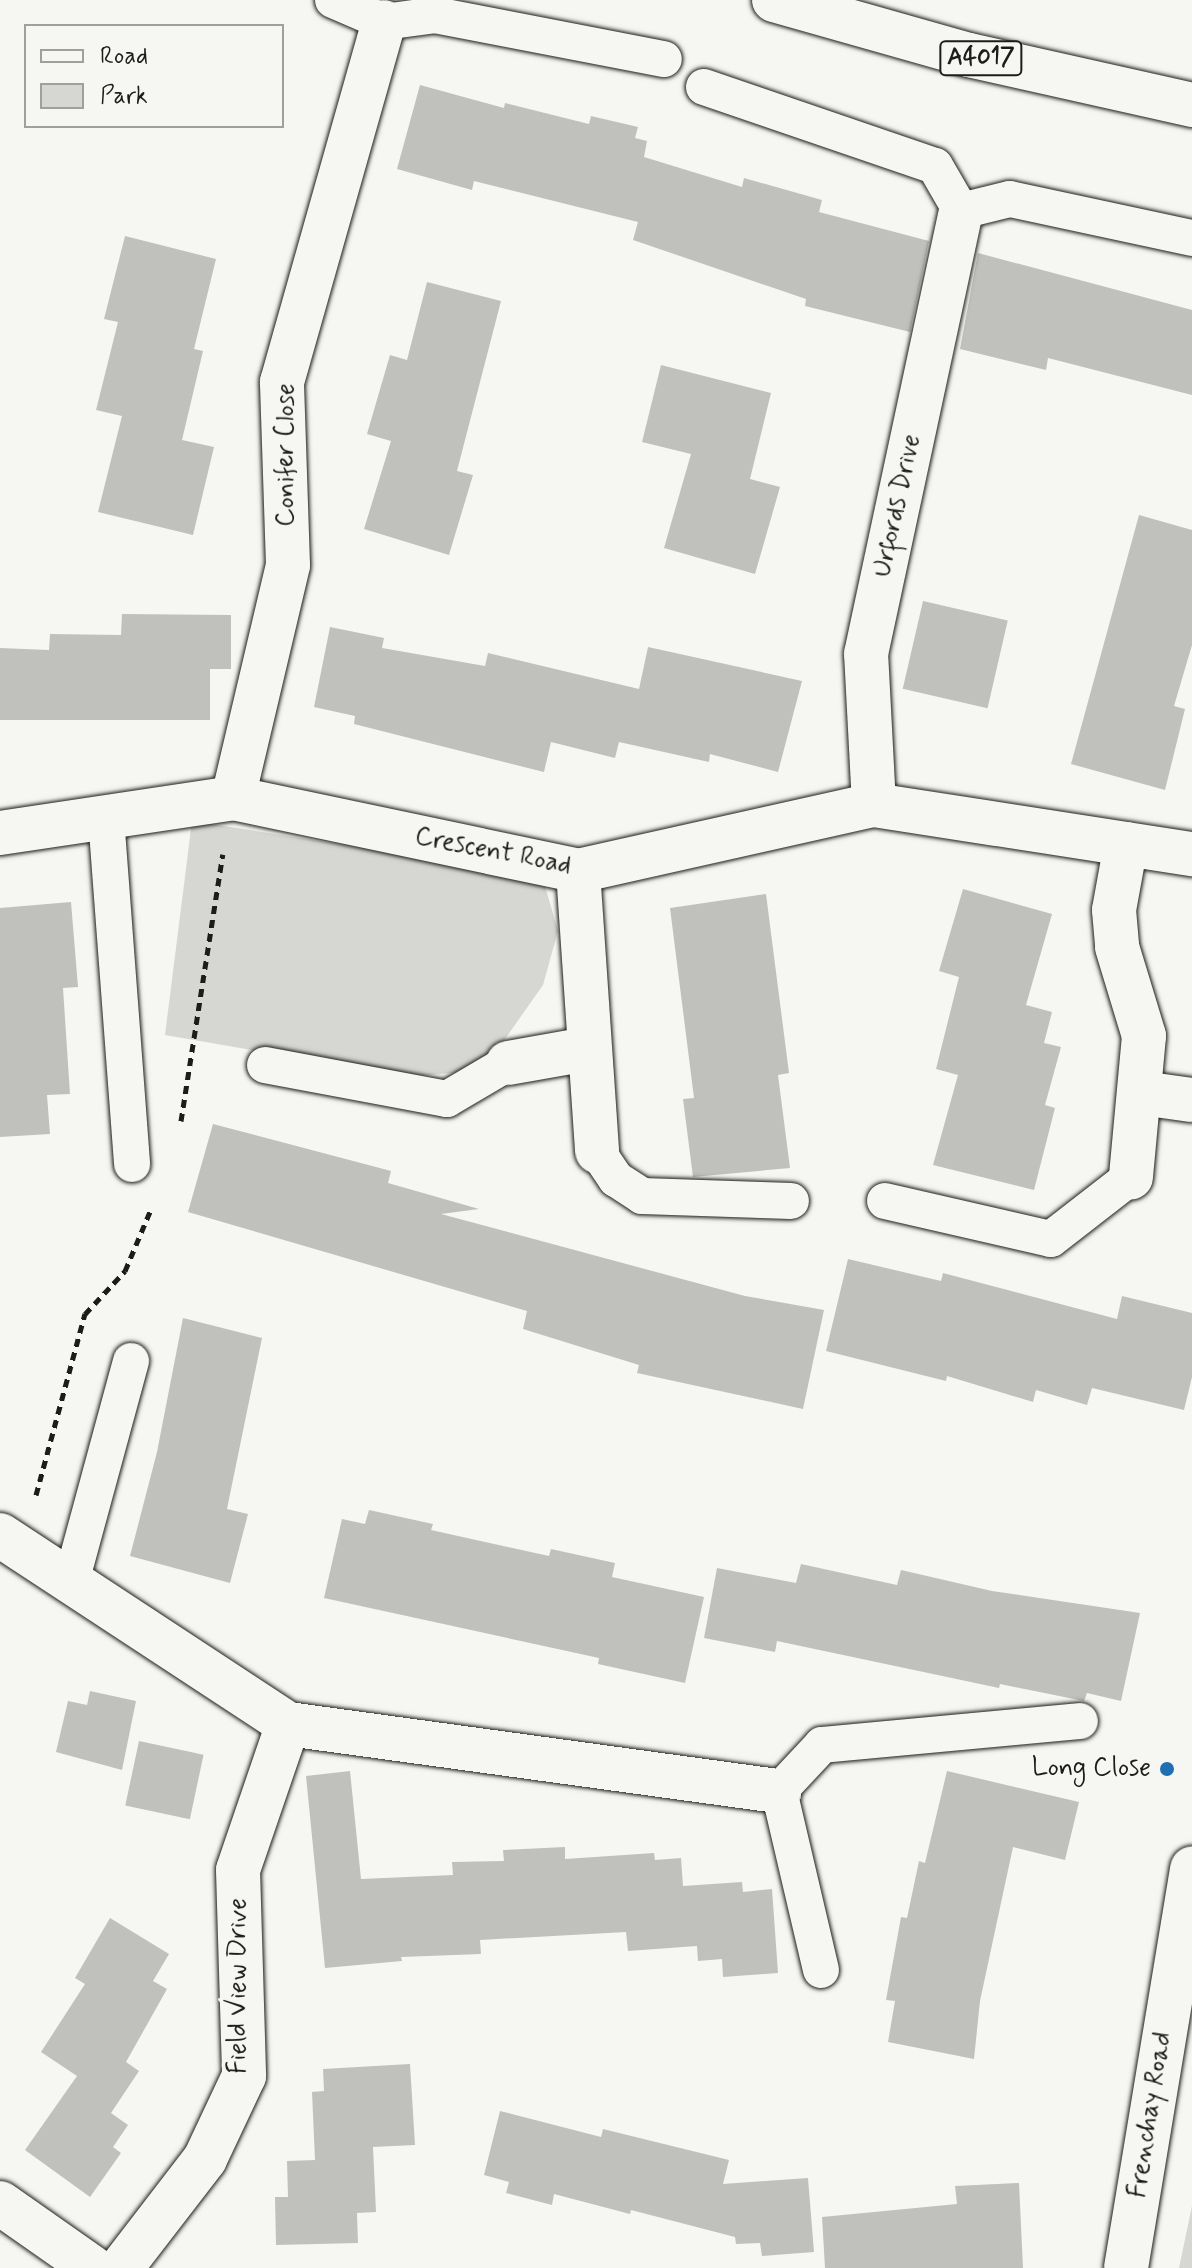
<!DOCTYPE html>
<style>
body{margin:0}
#map{position:relative;width:1192px;height:2268px;overflow:hidden;background:#f6f6f2;font-family:Mynerve,sans-serif}
div>[style]{position:absolute}
[style*='--x']{left:calc(var(--x)*1px);top:calc(var(--y)*1px);width:calc(var(--w)*1px);rotate:calc(var(--a)*1deg)}
.green>*{inset:0;background:#d6d6d2}
.building>*{inset:0;background:#c0c0bd;transform-origin:0 0}
.path>*{height:5px;margin-top:-2.5px;transform-origin:0;background:repeating-linear-gradient(90deg,#1c1c1c 0 8px,transparent 0 14px)}
.roads{filter:drop-shadow(0 0 2px #1c1c1c) drop-shadow(0 0 2px #1c1c1c)}
.service>*{height:36px;margin:-18px;padding:0 18px;transform-origin:18px;border-radius:18px;background:#f6f6f2}
.minor>*{height:44px;margin:-22px;padding:0 22px;transform-origin:22px;border-radius:22px;background:#f6f6f2}
.primary>*{height:44px;margin:-22px;padding:0 22px;transform-origin:22px;border-radius:22px;background:#f6f6f2}
.dots>*{width:22px;height:22px;translate:-50% -50%;box-sizing:border-box;border:4px solid #f6f6f2;border-radius:50%}
span{translate:-50% -50%;white-space:nowrap;text-align:center;line-height:1.15;-webkit-text-stroke:7px #f6f6f2;paint-order:stroke}
.shield-label span{padding:2px 6px;background:#f6f6f2;border:2px solid;border-radius:6px;-webkit-text-stroke-width:0}
.shield-label{font-size:24px;color:#1c1c1c;font-weight:700}
.street-label{font-size:26px;color:#1c1c1c}
.poi-label{font-size:26px;color:#1c1c1c}
.right{translate:-100% -50%;text-align:right}
.legend{position:absolute;left:24px;top:24px;width:260px;height:104px;box-sizing:border-box;background:#f6f6f2;border:2px solid #9f9f9c;margin:0;padding:10px 14px;list-style:none;font-size:24px;color:#1c1c1c}
.legend li{display:flex;align-items:center;gap:16px;height:40px}
.legend b{width:40px;border:2px solid #9f9f9c}
</style>
<div id="map">
<div class="green">
<div style="clip-path:polygon(192px 821px,511px 871px,545px 886px,558px 931px,543px 985px,498px 1049px,461px 1072px,408px 1077px,165px 1035px)"></div>
<div style="clip-path:polygon(1192px 2206px,1192px 2268px,1179px 2268px)"></div>
</div>
<div class="building">
<div style="clip-path:polygon(420px 85px,504px 108px,505px 103px,589px 124px,591px 116px,638px 127px,635px 138px,647px 141px,644px 157px,742px 187px,744px 178px,822px 200px,819px 212px,929px 241px,910px 332px,805px 306px,806px 299px,633px 240px,638px 222px,474px 181px,472px 190px,397px 169px)"></div>
<div style="clip-path:polygon(125px 236px,216px 259px,194px 349px,203px 351px,182px 440px,214px 447px,193px 535px,98px 512px,122px 416px,96px 410px,118px 322px,104px 319px)"></div>
<div style="clip-path:polygon(978px 253px,1192px 310px,1192px 395px,1048px 358px,1046px 370px,960px 349px)"></div>
<div style="clip-path:polygon(427px 282px,501px 301px,457px 471px,473px 475px,449px 555px,364px 529px,391px 441px,367px 434px,390px 355px,407px 360px)"></div>
<div style="clip-path:polygon(661px 365px,771px 393px,750px 479px,780px 487px,755px 574px,664px 548px,691px 454px,642px 442px)"></div>
<div style="clip-path:polygon(1139px 515px,1192px 530px,1192px 645px,1174px 706px,1185px 709px,1165px 790px,1071px 764px)"></div>
<div style="left:923px;top:601px;width:87px;height:90px;rotate:13deg"></div>
<div style="clip-path:polygon(122px 614px,231px 615px,231px 669px,210px 669px,210px 720px,0 720px,0 648px,49px 650px,50px 634px,121px 635px)"></div>
<div style="clip-path:polygon(330px 627px,384px 638px,382px 648px,485px 666px,488px 653px,639px 689px,648px 647px,802px 681px,778px 772px,710px 754px,709px 762px,619px 742px,615px 758px,551px 742px,544px 772px,354px 724px,355px 716px,314px 707px)"></div>
<div style="clip-path:polygon(963px 889px,1052px 914px,1026px 1005px,1052px 1012px,1044px 1043px,1061px 1047px,1045px 1105px,1055px 1108px,1034px 1190px,933px 1165px,958px 1075px,936px 1069px,959px 977px,939px 971px)"></div>
<div style="clip-path:polygon(766px 894px,789px 1073px,778px 1075px,790px 1168px,693px 1177px,683px 1099px,694px 1098px,670px 908px)"></div>
<div style="clip-path:polygon(71px 902px,78px 987px,63px 988px,70px 1094px,47px 1095px,50px 1134px,0 1137px,0 908px)"></div>
<div style="clip-path:polygon(213px 1124px,391px 1171px,388px 1183px,479px 1209px,441px 1214px,745px 1296px,824px 1310px,803px 1409px,637px 1373px,639px 1365px,523px 1329px,527px 1311px,188px 1212px)"></div>
<div style="clip-path:polygon(848px 1259px,941px 1281px,943px 1273px,1117px 1319px,1122px 1296px,1192px 1313px,1192px 1377px,1184px 1410px,1092px 1388px,1087px 1405px,1036px 1390px,1033px 1402px,947px 1376px,946px 1381px,826px 1351px)"></div>
<div style="clip-path:polygon(183px 1318px,262px 1338px,227px 1509px,248px 1514px,230px 1583px,130px 1556px,157px 1452px)"></div>
<div style="clip-path:polygon(369px 1510px,433px 1524px,431px 1530px,549px 1556px,551px 1549px,615px 1563px,612px 1577px,704px 1597px,685px 1683px,598px 1664px,599px 1658px,324px 1598px,342px 1519px,365px 1524px)"></div>
<div style="clip-path:polygon(801px 1564px,897px 1585px,901px 1570px,992px 1591px,1140px 1613px,1121px 1701px,1087px 1693px,1084px 1701px,1000px 1684px,999px 1688px,777px 1641px,775px 1652px,704px 1638px,717px 1568px,796px 1583px)"></div>
<div style="clip-path:polygon(90px 1691px,136px 1701px,122px 1770px,56px 1752px,68px 1701px,87px 1705px)"></div>
<div style="left:139px;top:1741px;width:66px;height:66px;rotate:12deg"></div>
<div style="clip-path:polygon(350px 1771px,361px 1879px,453px 1875px,452px 1862px,504px 1861px,503px 1850px,565px 1847px,565px 1859px,654px 1853px,655px 1860px,681px 1858px,683px 1886px,742px 1882px,743px 1892px,772px 1889px,778px 1973px,723px 1977px,722px 1959px,698px 1961px,697px 1946px,628px 1951px,626px 1932px,480px 1940px,481px 1954px,401px 1957px,402px 1961px,325px 1968px,306px 1776px)"></div>
<div style="clip-path:polygon(947px 1771px,1079px 1802px,1065px 1860px,1013px 1847px,980px 2001px,974px 2059px,888px 2042px,895px 2001px,886px 2000px,901px 1917px,907px 1918px,919px 1861px,925px 1863px)"></div>
<div style="clip-path:polygon(110px 1918px,169px 1954px,153px 1981px,167px 1989px,126px 2062px,139px 2071px,111px 2113px,128px 2125px,113px 2147px,121px 2153px,90px 2197px,25px 2150px,77px 2076px,41px 2052px,85px 1984px,75px 1978px)"></div>
<div style="clip-path:polygon(410px 2064px,415px 2145px,373px 2147px,376px 2212px,357px 2213px,358px 2243px,276px 2245px,275px 2197px,288px 2197px,287px 2161px,315px 2160px,312px 2092px,324px 2091px,323px 2069px)"></div>
<div style="clip-path:polygon(500px 2111px,601px 2137px,603px 2129px,729px 2160px,723px 2184px,808px 2178px,814px 2252px,762px 2256px,760px 2243px,736px 2244px,735px 2237px,631px 2210px,630px 2214px,554px 2194px,552px 2205px,506px 2193px,509px 2182px,484px 2175px)"></div>
<div style="clip-path:polygon(1019px 2183px,1023px 2268px,825px 2268px,822px 2217px,957px 2204px,955px 2186px)"></div>
</div>
<div class="path">
<div style="--x:181;--y:1121;--w:270;--a:-81.1"></div>
<div style="--x:36;--y:1495;--w:188;--a:-74.9"></div>
<div style="--x:85;--y:1314;--w:59;--a:-47.1"></div>
<div style="--x:125;--y:1271;--w:67;--a:-67.2"></div>
</div>
<div class="roads">
<div class="service">
<div style="--x:333;--y:0;--w:56;--a:23.3"></div>
<div style="--x:384;--y:22;--w:51;--a:-7.8"></div>
<div style="--x:435;--y:15;--w:233;--a:10.9"></div>
<div style="--x:704;--y:87;--w:244;--a:18.9"></div>
<div style="--x:935;--y:166;--w:52;--a:60"></div>
<div style="--x:961;--y:211;--w:50;--a:-13.8"></div>
<div style="--x:1010;--y:199;--w:186;--a:12.1"></div>
<div style="--x:106;--y:817;--w:348;--a:85.7"></div>
<div style="--x:265;--y:1065;--w:185;--a:10.6"></div>
<div style="--x:447;--y:1099;--w:71;--a:-30.5"></div>
<div style="--x:597;--y:1151;--w:34;--a:56"></div>
<div style="--x:616;--y:1179;--w:31;--a:33"></div>
<div style="--x:642;--y:1196;--w:149;--a:1.9"></div>
<div style="--x:885;--y:1201;--w:170;--a:12.9"></div>
<div style="--x:1051;--y:1239;--w:101;--a:-37.8"></div>
<div style="--x:71;--y:1582;--w:229;--a:-74.8"></div>
<div style="--x:821;--y:1970;--w:184;--a:-103.2"></div>
<div style="--x:779;--y:1791;--w:63;--a:-46.9"></div>
<div style="--x:822;--y:1745;--w:259;--a:-5.3"></div>
</div>
<div class="minor">
<div style="--x:233;--y:798;--w:239;--a:-76.7"></div>
<div style="--x:288;--y:565;--w:183;--a:-91.9"></div>
<div style="--x:282;--y:382;--w:374;--a:-74.2"></div>
<div style="--x:874;--y:805;--w:151;--a:-93"></div>
<div style="--x:866;--y:654;--w:453;--a:-77.9"></div>
<div style="--x:0;--y:833;--w:236;--a:-8.5"></div>
<div style="--x:233;--y:798;--w:353;--a:11.9"></div>
<div style="--x:578;--y:871;--w:303;--a:-12.6"></div>
<div style="--x:874;--y:805;--w:322;--a:8.8"></div>
<div style="--x:1126;--y:844;--w:67;--a:100.3"></div>
<div style="--x:1114;--y:910;--w:37;--a:85"></div>
<div style="--x:1117;--y:947;--w:93;--a:73.1"></div>
<div style="--x:1144;--y:1036;--w:142;--a:95.3"></div>
<div style="--x:578;--y:871;--w:281;--a:86.1"></div>
<div style="--x:508;--y:1063;--w:80;--a:-10"></div>
<div style="--x:1142;--y:1093;--w:50;--a:8"></div>
<div style="--x:0;--y:1535;--w:344;--a:33.3"></div>
<div style="--x:288;--y:1724;--w:154;--a:108.9"></div>
<div style="--x:238;--y:1870;--w:206;--a:88.3"></div>
<div style="--x:244;--y:2076;--w:92;--a:115.2"></div>
<div style="--x:205;--y:2159;--w:138;--a:127.6"></div>
<div style="--x:288;--y:1724;--w:496;--a:7.8"></div>
<div style="--x:0;--y:2203;--w:113;--a:35"></div>
<div style="--x:1126;--y:2268;--w:405;--a:-80.6"></div>
</div>
<div class="primary">
<div style="--x:774;--y:0;--w:203;--a:15.8"></div>
<div style="--x:969;--y:55;--w:229;--a:12.6"></div>
</div>
</div>
<div class="dots">
<div style="left:1167px;top:1769px;background:#1f6fb2"></div>
</div>
<div class="shield-label">
<span style="left:981px;top:58px">A4017</span>
</div>
<div class="street-label">
<span style="left:287px;top:455px;rotate:-90deg">Conifer Close</span>
<span style="left:898px;top:506px;rotate:-78deg">Urfords Drive</span>
<span style="left:493px;top:852px;rotate:11deg">Crescent Road</span>
<span style="left:239px;top:1986px;rotate:-90deg">Field View Drive</span>
<span style="left:1151px;top:2115px;rotate:-81deg">Frenchay Road</span>
</div>
<div class="poi-label">
<span class="right" style="left:1151px;top:1769px">Long Close</span>
</div>
<ul class="legend">
<li><b style="height:10px;background:#f6f6f2"></b>Road</li>
<li><b style="height:22px;background:#d6d6d2"></b>Park</li>
</ul>
</div>
